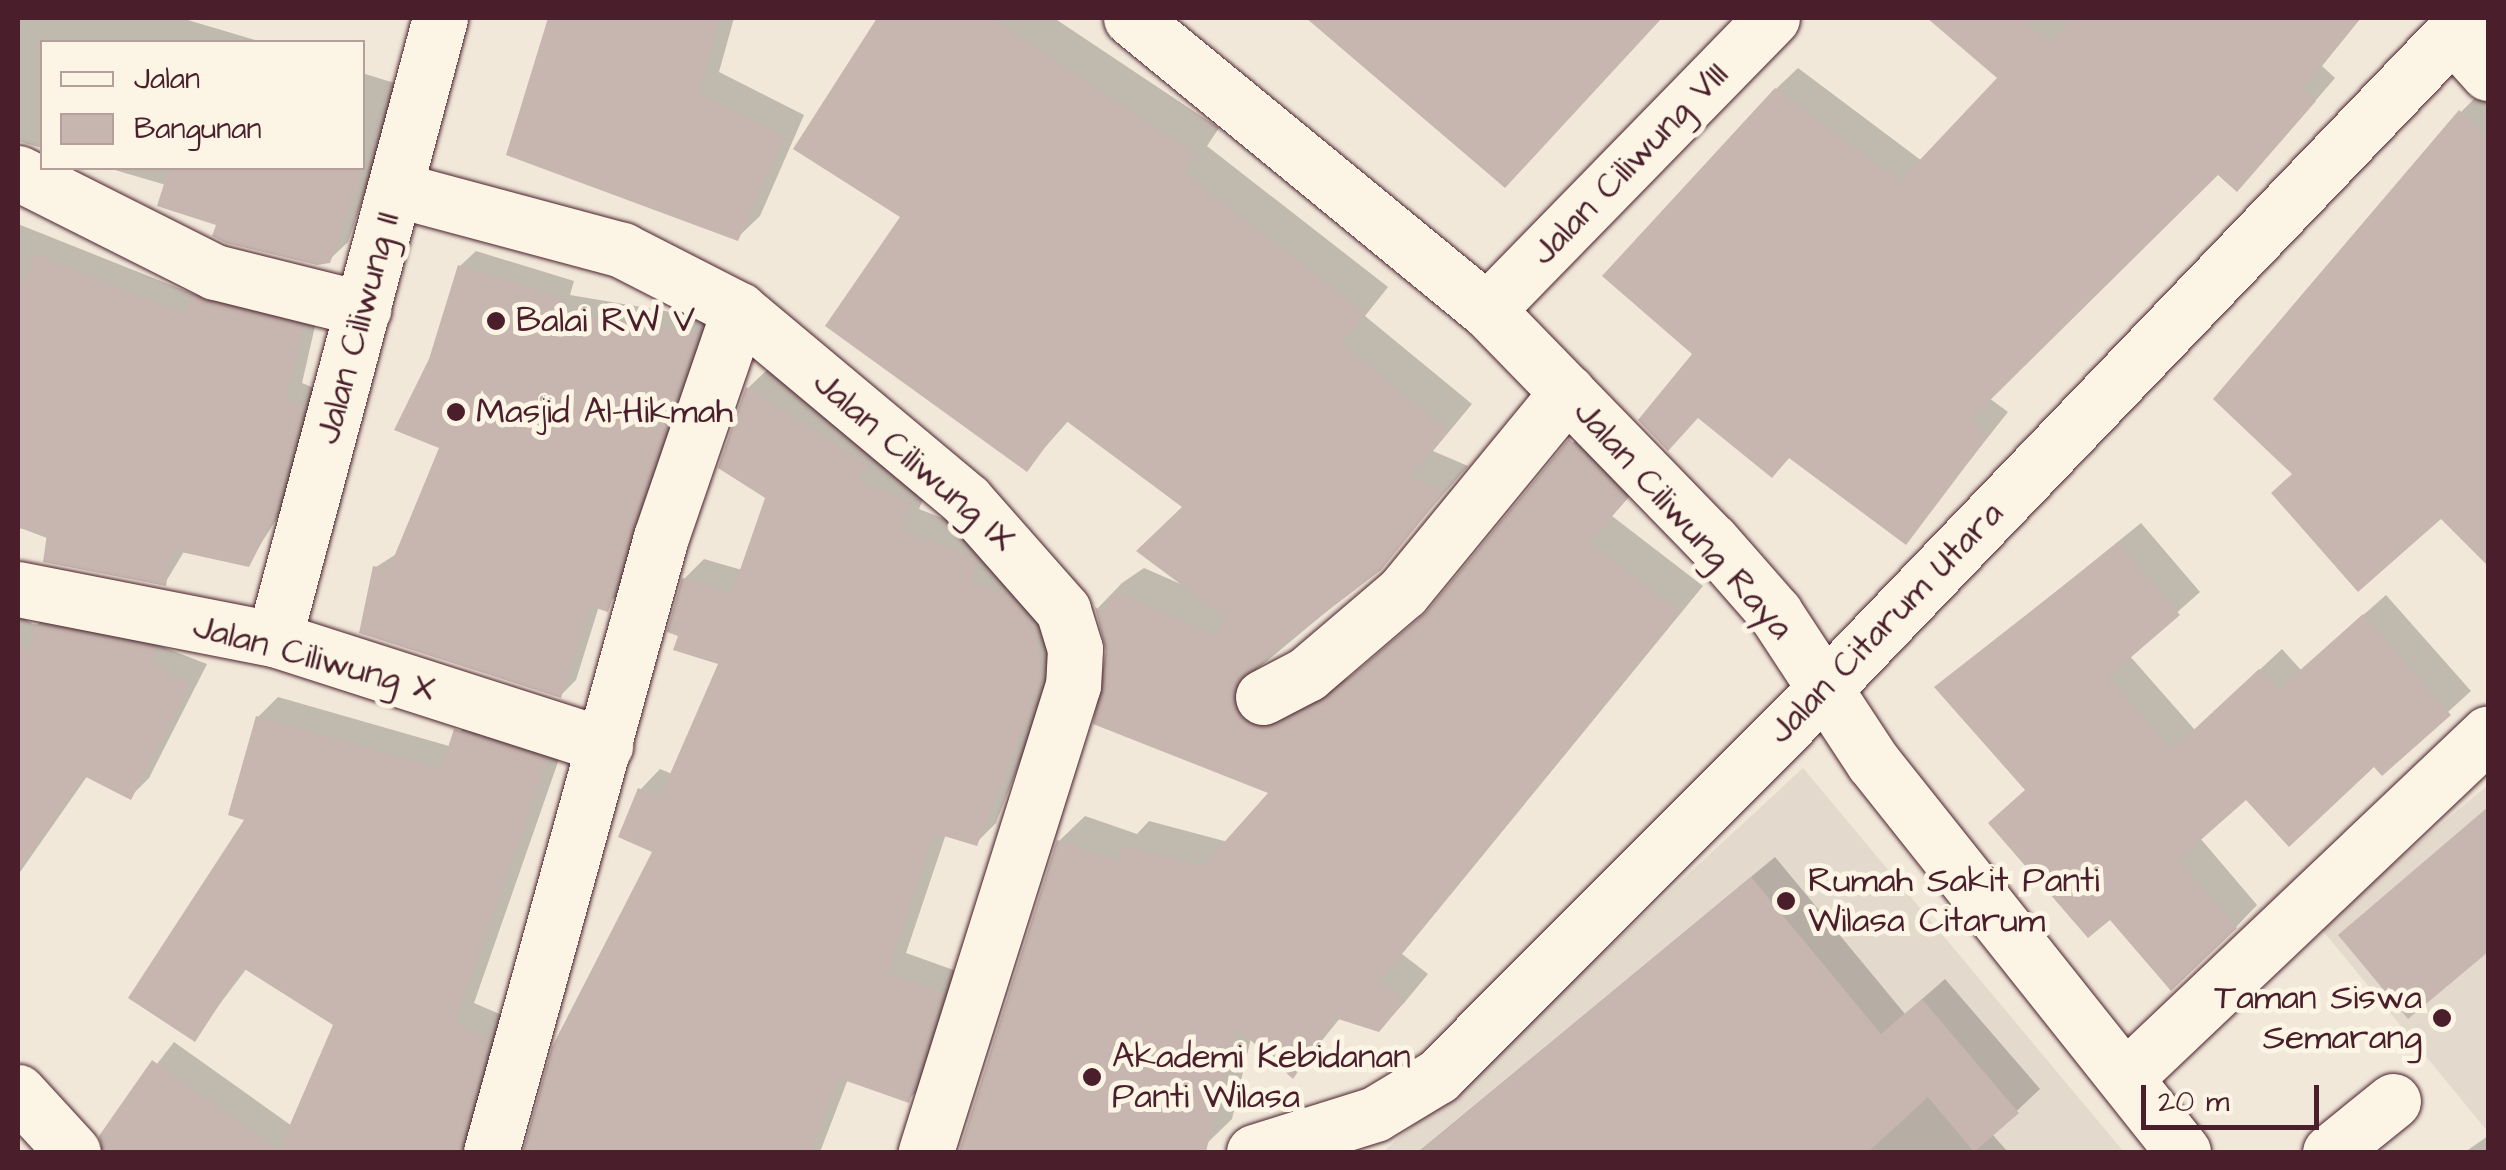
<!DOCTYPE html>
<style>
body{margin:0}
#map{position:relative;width:2506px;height:1170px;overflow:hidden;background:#f1e8da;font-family:"Architects Daughter",sans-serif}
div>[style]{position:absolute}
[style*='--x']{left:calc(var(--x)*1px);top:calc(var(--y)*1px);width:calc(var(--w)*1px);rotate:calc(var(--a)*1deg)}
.built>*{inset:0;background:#e4d9cd}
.shadow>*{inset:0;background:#0003}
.building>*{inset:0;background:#c7b6af}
.roads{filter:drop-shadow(0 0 2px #4a1f2b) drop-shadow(0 0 2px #4a1f2b)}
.minor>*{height:55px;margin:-27.5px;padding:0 27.5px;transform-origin:27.5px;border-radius:27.5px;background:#fcf5e5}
.dots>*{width:28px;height:28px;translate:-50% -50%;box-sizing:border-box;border:5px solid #fcf5e5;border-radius:50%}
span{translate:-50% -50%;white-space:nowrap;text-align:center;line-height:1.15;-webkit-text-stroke:10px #fcf5e5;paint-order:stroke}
.street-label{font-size:35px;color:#4a1f2b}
.poi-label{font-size:35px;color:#4a1f2b}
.left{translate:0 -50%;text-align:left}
.right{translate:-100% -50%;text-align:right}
.frame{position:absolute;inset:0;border:20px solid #4a1f2b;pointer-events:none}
.legend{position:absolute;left:40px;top:40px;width:325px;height:130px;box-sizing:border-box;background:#fcf5e5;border:2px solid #b59f9b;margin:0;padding:12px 18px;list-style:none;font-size:30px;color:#4a1f2b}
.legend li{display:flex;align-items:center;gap:20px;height:50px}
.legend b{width:50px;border:2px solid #b59f9b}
.scale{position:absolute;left:2141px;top:1085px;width:178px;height:45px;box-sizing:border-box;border:5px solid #4a1f2b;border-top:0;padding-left:12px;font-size:30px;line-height:35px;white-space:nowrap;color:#4a1f2b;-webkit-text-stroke:8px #fcf5e5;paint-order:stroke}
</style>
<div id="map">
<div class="built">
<div style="clip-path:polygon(1803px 768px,2124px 1152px,1383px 1152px,1515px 1034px)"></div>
<div style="clip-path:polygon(2488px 785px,2488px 1132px,2319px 926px)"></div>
</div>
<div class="shadow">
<div style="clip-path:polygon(18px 18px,181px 18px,262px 42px,42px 42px,42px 148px,18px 141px)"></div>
<div style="clip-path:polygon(551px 18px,734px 18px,719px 72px,804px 115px,760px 216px,737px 238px,509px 154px)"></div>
<div style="clip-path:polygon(879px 18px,1054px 18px,1219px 128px,1207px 146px,1388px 287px,1365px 316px,1472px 404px,1433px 451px,1468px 466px,1379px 568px,1256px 670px,1304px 701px,1350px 677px,1436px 604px,1596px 416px,1651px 472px,1612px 516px,1703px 586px,1402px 954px,1428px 974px,1404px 1003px,1378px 1029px,1341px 1017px,1293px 1076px,1251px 1038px,1232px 1119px,1198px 1152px,961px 1152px,1059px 841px,1085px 816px,1137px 834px,1149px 821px,1228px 842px,1272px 792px,1109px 651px,1098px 608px,1122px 583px,1144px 568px,1183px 585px,1185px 506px,1069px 420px,1027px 468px,904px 217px,797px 148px)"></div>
<div style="clip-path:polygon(1333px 18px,1660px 18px,1529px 161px)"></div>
<div style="clip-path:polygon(1943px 18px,2361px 18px,2322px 66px,2335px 78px,2258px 167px,2218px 171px,1989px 398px,2008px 412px,1905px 542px,1791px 456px,1772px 475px,1699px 416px,1696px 353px,1776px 89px,1798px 68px,1922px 161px,2000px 78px)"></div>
<div style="clip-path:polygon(362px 73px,401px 85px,348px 242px,329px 260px,219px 224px,166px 185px,108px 168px,362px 168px)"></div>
<div style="clip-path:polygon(2481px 92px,2488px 99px,2488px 563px,2441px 516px,2294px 473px,2461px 112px)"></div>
<div style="clip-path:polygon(18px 224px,196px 295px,211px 279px,319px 309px,302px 383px,319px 390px,290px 498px,248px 564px,185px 550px,165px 583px,18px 527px)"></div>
<div style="clip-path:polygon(476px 251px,574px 281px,570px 295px,712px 319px,623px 594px,599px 606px,576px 680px,561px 695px,376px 567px,398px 553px,443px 447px,431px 360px,460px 266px)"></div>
<div style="clip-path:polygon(768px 369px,930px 483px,919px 509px,995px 539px,1029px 576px,1061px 657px,996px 823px,976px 843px,946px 834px,906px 953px,962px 973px,928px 1080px,908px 1100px,848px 1079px,820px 1152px,523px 1152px,555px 1048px,656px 850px,640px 790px,660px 769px,672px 774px,722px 662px,681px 634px,684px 579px,704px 559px,742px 570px,768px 497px,748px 388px)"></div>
<div style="clip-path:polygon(2141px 523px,2200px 592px,2129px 655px,2195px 730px,2282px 649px,2301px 670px,2386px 595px,2471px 691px,2382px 772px,2375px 763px,2247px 797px,2200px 838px,2257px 905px,2236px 927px,2027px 789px,1938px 687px)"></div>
<div style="clip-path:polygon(56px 606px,207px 664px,149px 778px,130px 797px,88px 775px,18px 875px,18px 615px,36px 626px)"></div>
<div style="clip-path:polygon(278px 697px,449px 746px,476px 711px,566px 739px,474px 1003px,509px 1018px,493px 1152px,101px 1152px,101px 1136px,174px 1042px,292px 1126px,336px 1024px,247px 968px,194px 1038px,248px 818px,258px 717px)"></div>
<div style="clip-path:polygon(2488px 808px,2488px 948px,2409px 1016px,2350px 926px)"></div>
<div style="clip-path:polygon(1775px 857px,1905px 1014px,1945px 979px,2040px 1089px,1992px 1134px,2008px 1152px,1418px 1152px)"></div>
<div style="clip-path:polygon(2488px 1136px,2488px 1152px,2465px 1152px)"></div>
</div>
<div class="building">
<div style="clip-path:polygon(548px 18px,719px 18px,699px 94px,784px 137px,738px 241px,506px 155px)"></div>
<div style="clip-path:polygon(877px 18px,992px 18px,1195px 154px,1183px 172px,1365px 313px,1342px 343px,1448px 431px,1410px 477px,1445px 491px,1381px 570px,1237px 680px,1232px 697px,1246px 723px,1277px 725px,1322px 701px,1423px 616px,1569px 439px,1627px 499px,1589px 543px,1680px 612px,1379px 981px,1405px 1001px,1379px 1032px,1335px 1018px,1293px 1079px,1236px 1027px,1206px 1152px,959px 1152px,1057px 840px,1118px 861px,1122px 845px,1203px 866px,1268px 793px,1093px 724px,1106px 651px,1095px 607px,1103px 612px,1116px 592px,1216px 636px,1226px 618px,1136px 551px,1182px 507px,1065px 420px,1027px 472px,825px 326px,900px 217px,793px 149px)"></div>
<div style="clip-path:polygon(1306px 18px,1662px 18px,1505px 188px)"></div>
<div style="clip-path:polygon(1927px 18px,2019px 18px,2050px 44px,2073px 18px,2360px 18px,2302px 89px,2316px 101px,2237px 192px,2218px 175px,1970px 420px,1989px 435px,1906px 545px,1789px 458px,1772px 478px,1698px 418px,1668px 451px,1638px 420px,1692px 354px,1602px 276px,1775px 88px,1900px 181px,1997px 78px)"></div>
<div style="clip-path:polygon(2459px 110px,2488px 137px,2488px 566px,2441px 519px,2358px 592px,2271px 493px,2292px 474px,2213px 399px)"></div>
<div style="clip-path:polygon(169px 168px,363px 168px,330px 263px,317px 265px,226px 243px,212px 236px,216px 225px,157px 206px)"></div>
<div style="clip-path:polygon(35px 254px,185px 314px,192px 295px,303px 326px,286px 400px,304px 407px,274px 518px,249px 567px,172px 550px,166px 586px,43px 562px,47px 534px,18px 528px,18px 296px)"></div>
<div style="clip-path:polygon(458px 265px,560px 297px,556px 310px,698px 334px,608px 612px,590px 606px,561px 698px,359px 633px,373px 566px,389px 569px,439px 448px,394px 430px,429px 359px)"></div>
<div style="clip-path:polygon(746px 387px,867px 464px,858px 480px,911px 503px,900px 529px,977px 559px,972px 582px,1009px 596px,1035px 626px,1042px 679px,977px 846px,934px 833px,888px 973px,943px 993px,909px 1103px,838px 1078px,810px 1152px,523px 1152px,552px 1047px,652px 852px,618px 837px,638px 788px,660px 797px,718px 664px,673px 650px,678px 636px,667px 632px,682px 578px,732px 593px,765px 498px,718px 468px)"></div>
<div style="clip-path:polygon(2118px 543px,2180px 615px,2108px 677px,2172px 750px,2259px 669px,2278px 690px,2363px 614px,2451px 715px,2382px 776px,2374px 767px,2289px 847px,2246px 800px,2178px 860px,2237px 928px,2171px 991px,2110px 920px,2088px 938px,1988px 823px,2025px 790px,1934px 687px)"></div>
<div style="clip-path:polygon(34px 624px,155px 648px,152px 664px,190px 684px,131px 800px,84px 776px,18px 872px,18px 645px,30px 652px)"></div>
<div style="clip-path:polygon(256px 716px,441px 769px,454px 729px,547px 759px,455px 1023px,490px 1038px,461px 1152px,103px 1152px,99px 1136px,152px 1060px,279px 1150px,333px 1025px,243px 968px,195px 1042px,128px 998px,244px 820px,228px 815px)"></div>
<div style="clip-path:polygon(2488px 807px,2488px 952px,2408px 1019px,2338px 935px)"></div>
<div style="clip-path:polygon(1751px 877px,1881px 1034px,1922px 999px,2019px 1113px,1974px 1152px,1928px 1097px,1868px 1152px,1419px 1152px)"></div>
</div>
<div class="roads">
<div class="minor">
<div style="--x:1131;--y:18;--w:460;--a:39.4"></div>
<div style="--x:1487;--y:310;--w:322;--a:45.8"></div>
<div style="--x:1712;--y:541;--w:96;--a:48.8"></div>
<div style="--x:1775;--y:613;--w:178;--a:56.7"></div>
<div style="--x:1873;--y:762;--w:498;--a:51.5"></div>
<div style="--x:2452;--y:33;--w:54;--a:48"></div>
<div style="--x:18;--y:173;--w:220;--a:26.7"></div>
<div style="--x:215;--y:272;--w:153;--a:14"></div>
<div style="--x:395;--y:189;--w:235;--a:15"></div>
<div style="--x:622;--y:250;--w:131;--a:27.1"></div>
<div style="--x:739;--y:310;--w:296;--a:39.9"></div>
<div style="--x:966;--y:500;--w:147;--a:48.6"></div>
<div style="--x:1063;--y:610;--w:41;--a:72.9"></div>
<div style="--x:1075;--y:649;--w:36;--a:93"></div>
<div style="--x:1073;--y:685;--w:490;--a:107.5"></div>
<div style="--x:1487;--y:310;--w:408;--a:-45.7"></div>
<div style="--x:18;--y:589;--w:261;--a:11.1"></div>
<div style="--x:274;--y:639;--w:348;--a:17.8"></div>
<div style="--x:274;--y:639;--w:643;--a:-75.03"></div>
<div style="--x:1263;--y:697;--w:50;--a:-27.6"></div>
<div style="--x:1307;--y:674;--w:126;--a:-40.5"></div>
<div style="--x:1403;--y:592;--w:259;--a:-50.6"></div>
<div style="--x:2126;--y:1077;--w:499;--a:-43.5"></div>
<div style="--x:18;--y:1092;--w:81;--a:47.5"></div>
<div style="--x:491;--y:1152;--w:638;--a:-74.55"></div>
<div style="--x:661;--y:537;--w:240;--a:-71"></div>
<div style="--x:1254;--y:1152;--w:127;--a:-17.4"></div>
<div style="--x:1375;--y:1114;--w:74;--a:-31.1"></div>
<div style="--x:1438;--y:1076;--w:549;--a:-45.07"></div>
<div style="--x:1826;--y:687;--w:927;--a:-46.22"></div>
<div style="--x:2330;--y:1152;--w:81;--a:-39"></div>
</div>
</div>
<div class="dots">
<div style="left:496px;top:321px;background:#4a1f2b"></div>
<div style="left:456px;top:412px;background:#4a1f2b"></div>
<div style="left:1786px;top:901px;background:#4a1f2b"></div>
<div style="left:2442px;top:1018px;background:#4a1f2b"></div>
<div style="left:1092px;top:1077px;background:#4a1f2b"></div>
</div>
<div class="street-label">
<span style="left:1630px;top:164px;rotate:-46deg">Jalan Ciliwung VIII</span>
<span style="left:358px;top:328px;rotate:-75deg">Jalan Ciliwung II</span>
<span style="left:914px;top:461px;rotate:41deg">Jalan Ciliwung IX</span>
<span style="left:1683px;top:520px;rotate:48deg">Jalan Ciliwung Raya</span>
<span style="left:1886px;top:623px;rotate:-46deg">Jalan Citarum Utara</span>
<span style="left:314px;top:658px;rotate:15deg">Jalan Ciliwung X</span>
</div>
<div class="poi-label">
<span class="left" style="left:516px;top:321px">Balai RW V</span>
<span class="left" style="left:476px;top:412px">Masjid Al-Hikmah</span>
<span class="left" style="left:1808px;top:901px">Rumah Sakit Panti<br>Wilasa Citarum</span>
<span class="right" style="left:2422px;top:1018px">Taman Siswa<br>Semarang</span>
<span class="left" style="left:1112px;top:1077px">Akademi Kebidanan<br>Panti Wilasa</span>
</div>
<div class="frame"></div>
<ul class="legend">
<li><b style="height:12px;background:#fcf5e5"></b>Jalan</li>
<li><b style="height:28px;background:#c7b6af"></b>Bangunan</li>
</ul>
<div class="scale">20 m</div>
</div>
